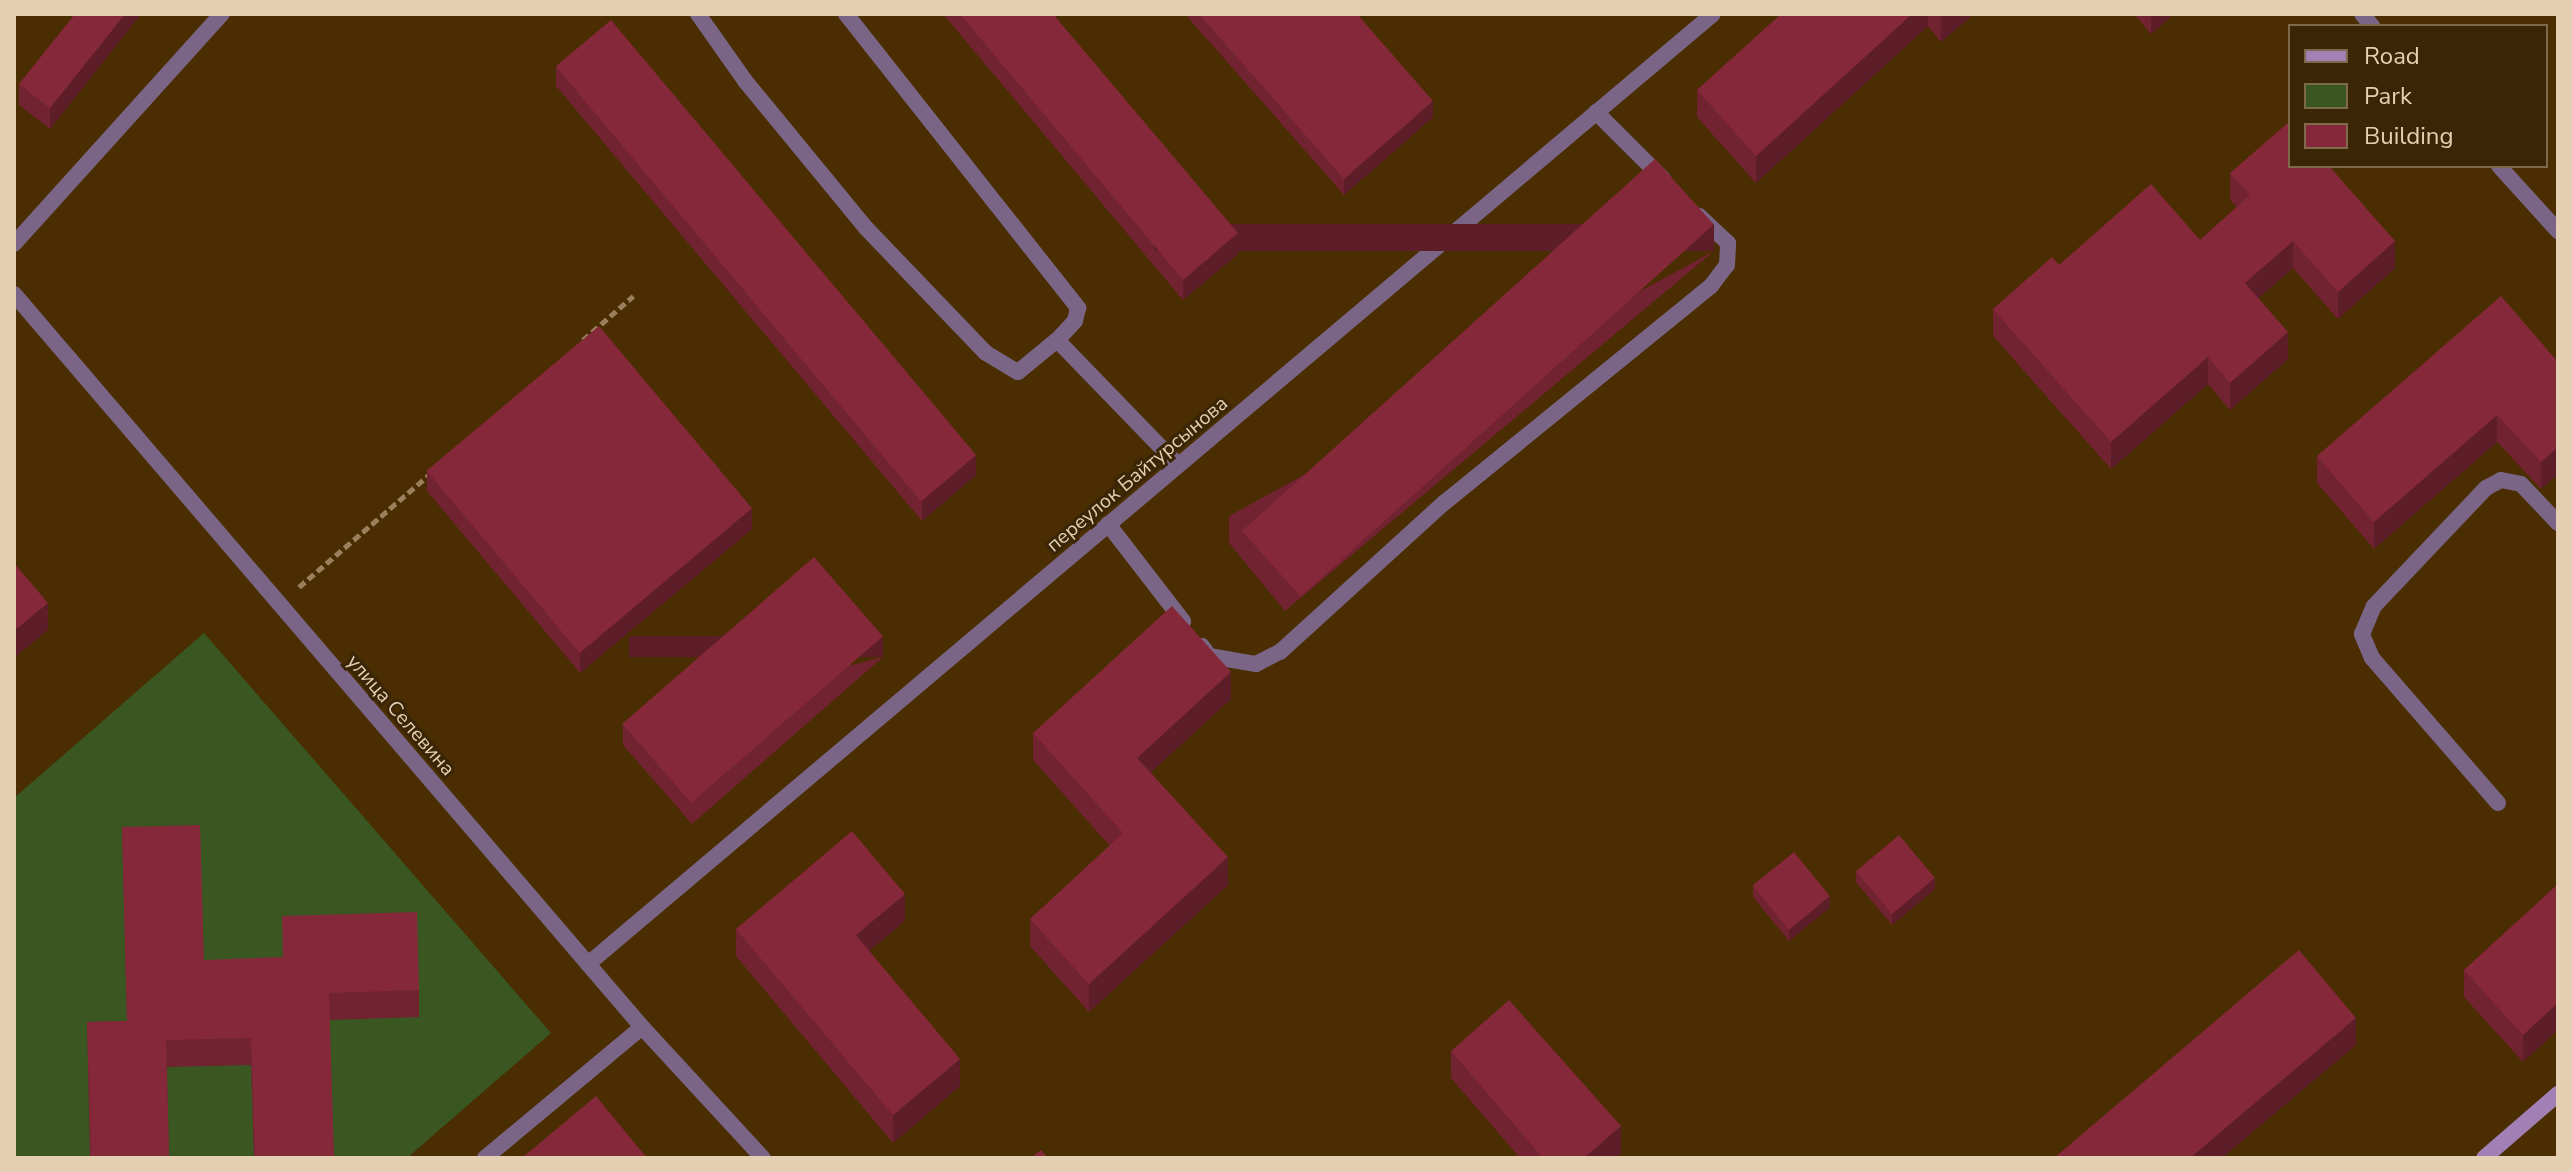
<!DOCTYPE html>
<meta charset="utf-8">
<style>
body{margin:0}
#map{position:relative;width:2572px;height:1172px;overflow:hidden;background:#4a2d00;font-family:"Nunito Sans",sans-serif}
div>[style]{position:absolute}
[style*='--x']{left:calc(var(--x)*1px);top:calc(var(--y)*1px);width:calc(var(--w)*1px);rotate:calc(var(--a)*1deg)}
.green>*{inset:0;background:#3a5722}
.path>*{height:5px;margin-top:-2.5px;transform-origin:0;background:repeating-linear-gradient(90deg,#997f5b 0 8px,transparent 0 12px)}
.service>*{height:16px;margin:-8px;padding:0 8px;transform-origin:8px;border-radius:8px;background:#7b6586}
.minor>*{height:16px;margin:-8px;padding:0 8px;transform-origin:8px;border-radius:8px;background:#7b6586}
.tertiary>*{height:16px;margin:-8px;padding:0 8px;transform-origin:8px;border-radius:8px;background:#7b6586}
.secondary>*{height:16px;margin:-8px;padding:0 8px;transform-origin:8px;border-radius:8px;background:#a280b5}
.wall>*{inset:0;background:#722332}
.shaded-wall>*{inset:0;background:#5d1d29;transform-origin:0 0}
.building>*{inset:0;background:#85293a;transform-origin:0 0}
span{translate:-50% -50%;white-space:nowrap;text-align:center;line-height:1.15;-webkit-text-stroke:6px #3a2606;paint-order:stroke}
.street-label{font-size:20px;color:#e5cfb3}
.frame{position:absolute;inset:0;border:16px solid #e5cfb3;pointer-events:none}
.legend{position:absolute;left:2288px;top:24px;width:260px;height:144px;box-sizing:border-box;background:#3a2606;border:2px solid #7e6a4b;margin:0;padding:10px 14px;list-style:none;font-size:24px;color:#e5cfb3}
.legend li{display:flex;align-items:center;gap:16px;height:40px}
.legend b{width:40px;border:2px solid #7e6a4b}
</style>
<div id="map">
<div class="green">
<div style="clip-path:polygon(204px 633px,551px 1033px,407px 1158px,14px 1158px,14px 798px)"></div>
</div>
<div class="path">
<div style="--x:583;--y:340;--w:67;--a:-41.3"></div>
<div style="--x:299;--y:587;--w:174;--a:-40.8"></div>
</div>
<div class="service">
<div style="--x:698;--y:14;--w:83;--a:54.8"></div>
<div style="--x:746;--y:82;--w:189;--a:50.6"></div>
<div style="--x:866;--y:228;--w:173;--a:46.2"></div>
<div style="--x:986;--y:353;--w:37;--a:31"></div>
<div style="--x:1018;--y:372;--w:50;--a:-39.4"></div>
<div style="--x:846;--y:14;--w:375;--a:51.7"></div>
<div style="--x:1078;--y:308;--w:13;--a:103"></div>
<div style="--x:1075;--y:321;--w:26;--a:133"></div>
<div style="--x:1057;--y:340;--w:174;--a:45.9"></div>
</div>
<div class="minor">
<div style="--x:1596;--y:112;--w:95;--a:45"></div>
<div style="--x:14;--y:244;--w:310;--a:-47.9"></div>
<div style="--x:1108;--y:524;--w:123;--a:52.3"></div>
<div style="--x:1202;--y:646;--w:12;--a:55"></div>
<div style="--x:1209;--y:656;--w:48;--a:9.7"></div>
<div style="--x:1256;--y:664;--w:27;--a:-27"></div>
<div style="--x:1280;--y:652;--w:222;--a:-42.3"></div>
<div style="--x:1444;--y:503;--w:344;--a:-39.1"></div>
<div style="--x:1711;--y:286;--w:26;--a:-53"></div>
<div style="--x:1727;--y:265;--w:22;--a:-87"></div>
<div style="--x:1728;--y:243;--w:40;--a:-137"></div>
<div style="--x:2498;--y:803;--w:192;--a:-131"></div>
<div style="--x:2372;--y:658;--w:26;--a:-113"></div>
<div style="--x:2362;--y:634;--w:30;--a:-67"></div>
<div style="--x:2374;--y:606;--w:163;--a:-46.5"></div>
<div style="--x:2486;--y:488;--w:17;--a:-28"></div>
<div style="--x:2501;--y:480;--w:20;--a:11"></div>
<div style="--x:2521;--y:484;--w:54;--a:46.5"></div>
<div style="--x:588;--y:964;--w:1472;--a:-40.18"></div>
<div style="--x:485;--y:1158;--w:204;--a:-39.8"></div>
</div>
<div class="tertiary">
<div style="--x:2362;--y:14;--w:16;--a:50"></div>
<div style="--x:2499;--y:166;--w:88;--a:47.8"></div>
<div style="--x:14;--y:294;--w:965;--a:49.41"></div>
<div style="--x:642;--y:1027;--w:178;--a:47.3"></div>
</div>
<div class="secondary">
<div style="--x:2484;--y:1158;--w:98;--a:-40.9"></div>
</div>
<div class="wall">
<div style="clip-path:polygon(75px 14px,141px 14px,50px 129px,19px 105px,19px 84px)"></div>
<div style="clip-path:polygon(943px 14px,1053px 14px,1238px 254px,1183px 300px)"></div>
<div style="clip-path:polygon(1185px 14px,1357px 14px,1433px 117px,1344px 195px)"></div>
<div style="clip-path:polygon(1781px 14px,1974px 14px,1941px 42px,1928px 26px,1756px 183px,1697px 117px,1697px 90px)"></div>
<div style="clip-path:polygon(2134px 14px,2174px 14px,2151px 34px)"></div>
<div style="clip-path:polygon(556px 66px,976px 475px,922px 521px,556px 86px)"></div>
<div style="clip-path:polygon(2230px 173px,2395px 268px,2338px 319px,2293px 268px,2258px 298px,2288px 359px,2230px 410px,2208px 384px,2111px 469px,1993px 336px,1993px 309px,2200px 240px,2237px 207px,2230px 200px)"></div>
<div style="clip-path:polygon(1714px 251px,1285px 611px,1229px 543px,1229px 516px)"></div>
<div style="clip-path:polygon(2558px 362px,2558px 474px,2541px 489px,2497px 442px,2374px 549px,2317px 483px,2317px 456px)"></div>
<div style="clip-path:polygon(427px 471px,752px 529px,580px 673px,427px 491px)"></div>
<div style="clip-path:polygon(883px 657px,692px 824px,623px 745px,623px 724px)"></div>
<div style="clip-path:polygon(1231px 699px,1151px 772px,1228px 885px,1089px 1012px,1030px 946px,1030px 919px,1110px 846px,1033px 760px,1033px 733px)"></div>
<div style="clip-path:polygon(122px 827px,204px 960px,419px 990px,419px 1017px,329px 1020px,334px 1158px,254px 1158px,251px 1065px,167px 1067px,169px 1158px,90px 1158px,87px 1022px,127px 1021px)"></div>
<div style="clip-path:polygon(1856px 871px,1935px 889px,1892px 925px,1856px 882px)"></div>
<div style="clip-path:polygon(2558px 884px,2523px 1062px,2464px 997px,2464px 970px)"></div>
<div style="clip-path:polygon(1753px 886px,1830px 907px,1789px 941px,1753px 897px)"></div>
<div style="clip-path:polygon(905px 921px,869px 951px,960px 1086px,893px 1143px,736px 956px,736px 929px)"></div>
<div style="clip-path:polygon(1451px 1051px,1621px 1153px,1615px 1158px,1520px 1158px,1451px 1078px)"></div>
</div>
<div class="shaded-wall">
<div style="clip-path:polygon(125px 14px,141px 14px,50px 129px,50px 108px)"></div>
<div style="clip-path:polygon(1912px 14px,1928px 14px,1928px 26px,1756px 183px,1756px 156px)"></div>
<div style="clip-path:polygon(1942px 14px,1974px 14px,1941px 42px,1941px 15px)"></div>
<div style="clip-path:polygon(2151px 14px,2174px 14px,2151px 34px)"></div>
<div style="clip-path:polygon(1433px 101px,1433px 117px,1344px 195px,1344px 179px)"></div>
<div style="left:1714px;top:224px;width:27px;height:560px;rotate:90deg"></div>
<div style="clip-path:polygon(1238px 233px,1238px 254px,1183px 300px,1183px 280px)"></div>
<div style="clip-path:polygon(2293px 241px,2293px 268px,2245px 310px,2245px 283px)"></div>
<div style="clip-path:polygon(2395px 241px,2395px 268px,2338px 319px,2338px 292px)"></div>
<div style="clip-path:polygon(2288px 332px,2288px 359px,2230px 410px,2230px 383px)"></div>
<div style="clip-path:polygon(2208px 357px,2208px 384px,2111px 469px,2111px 442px)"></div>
<div style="clip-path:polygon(2497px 415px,2497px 442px,2374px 549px,2374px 522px)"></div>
<div style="clip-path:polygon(2558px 447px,2558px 474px,2541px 489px,2541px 462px)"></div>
<div style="clip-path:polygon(976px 455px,976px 475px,922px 521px,922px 501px)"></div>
<div style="clip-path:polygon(752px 508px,752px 529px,580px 673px,580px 653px)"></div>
<div style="clip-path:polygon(48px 603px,48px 630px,14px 658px,14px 631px)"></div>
<div style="left:883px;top:636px;width:21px;height:254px;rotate:90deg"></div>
<div style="clip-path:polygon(1231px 672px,1231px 699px,1137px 785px,1137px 758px)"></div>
<div style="clip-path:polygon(1228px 857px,1228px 885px,1089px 1012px,1089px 984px)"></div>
<div style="clip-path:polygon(1935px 878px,1935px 889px,1892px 925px,1892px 914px)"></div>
<div style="clip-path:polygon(905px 894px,905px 921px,856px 962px,856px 935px)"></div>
<div style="clip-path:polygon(1830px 896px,1830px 907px,1789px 941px,1789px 930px)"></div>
<div style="clip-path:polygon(2558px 1003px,2558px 1030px,2523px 1062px,2523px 1035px)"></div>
<div style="clip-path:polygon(2356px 1018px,2356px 1045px,2222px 1158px,2190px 1158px)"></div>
<div style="clip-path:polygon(960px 1059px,960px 1086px,893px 1143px,893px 1115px)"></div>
<div style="clip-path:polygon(1621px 1126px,1621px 1153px,1615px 1158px,1584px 1158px)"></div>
</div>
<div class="building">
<div style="clip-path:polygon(75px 14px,125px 14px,50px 108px,19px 84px)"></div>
<div style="clip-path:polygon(960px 14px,1053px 14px,1238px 233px,1183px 280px)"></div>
<div style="clip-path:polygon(1199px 14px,1357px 14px,1433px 101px,1344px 179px)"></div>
<div style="clip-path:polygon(1781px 14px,1912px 14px,1756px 156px,1697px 90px)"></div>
<div style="left:611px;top:20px;width:568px;height:72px;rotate:50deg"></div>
<div style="clip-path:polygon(2290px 121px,2290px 166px,2329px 166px,2395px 241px,2338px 292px,2293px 241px,2245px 283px,2288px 332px,2230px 383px,2208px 357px,2111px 442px,1993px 309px,2052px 257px,2059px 265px,2151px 184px,2200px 240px,2250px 195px,2230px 173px)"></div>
<div style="left:1655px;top:159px;width:88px;height:556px;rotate:48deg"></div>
<div style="clip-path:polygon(2501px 296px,2558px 362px,2558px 447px,2541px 462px,2497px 415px,2374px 522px,2317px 456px)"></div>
<div style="left:599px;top:326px;width:238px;height:225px;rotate:50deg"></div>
<div style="left:814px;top:557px;width:105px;height:254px;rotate:49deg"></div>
<div style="clip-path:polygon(14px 563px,48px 603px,14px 631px)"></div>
<div style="clip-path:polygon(1172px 606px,1231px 672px,1137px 758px,1228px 857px,1089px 984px,1030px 919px,1123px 833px,1033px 733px)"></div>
<div style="clip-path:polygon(200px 825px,204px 960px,283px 957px,282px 916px,417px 912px,419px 990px,329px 993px,334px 1158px,255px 1158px,251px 1038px,166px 1040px,169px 1158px,91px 1158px,87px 1022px,127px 1021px,122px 827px)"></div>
<div style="clip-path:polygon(852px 831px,905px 894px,856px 935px,960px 1059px,893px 1115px,736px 929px)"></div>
<div style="left:1899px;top:835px;width:56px;height:56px;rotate:50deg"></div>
<div style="left:1794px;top:852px;width:57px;height:53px;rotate:51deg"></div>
<div style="clip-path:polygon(2558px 884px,2558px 1003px,2523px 1035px,2464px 970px)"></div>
<div style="clip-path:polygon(2299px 950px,2356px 1018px,2190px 1158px,2054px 1158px)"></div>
<div style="clip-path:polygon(1509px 1000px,1621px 1126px,1584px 1158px,1543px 1158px,1451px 1051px)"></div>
<div style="clip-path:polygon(596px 1096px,647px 1158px,522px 1158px)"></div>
<div style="clip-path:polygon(1041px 1150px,1048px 1158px,1031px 1158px)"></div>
</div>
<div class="street-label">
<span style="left:1137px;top:474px;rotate:-40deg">переулок Байтурсынова</span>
<span style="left:401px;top:715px;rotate:49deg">улица Селевина</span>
</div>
<div class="frame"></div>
<ul class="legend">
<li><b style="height:10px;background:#a280b5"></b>Road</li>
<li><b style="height:22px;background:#3a5722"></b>Park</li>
<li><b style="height:22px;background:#85293a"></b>Building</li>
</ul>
</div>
